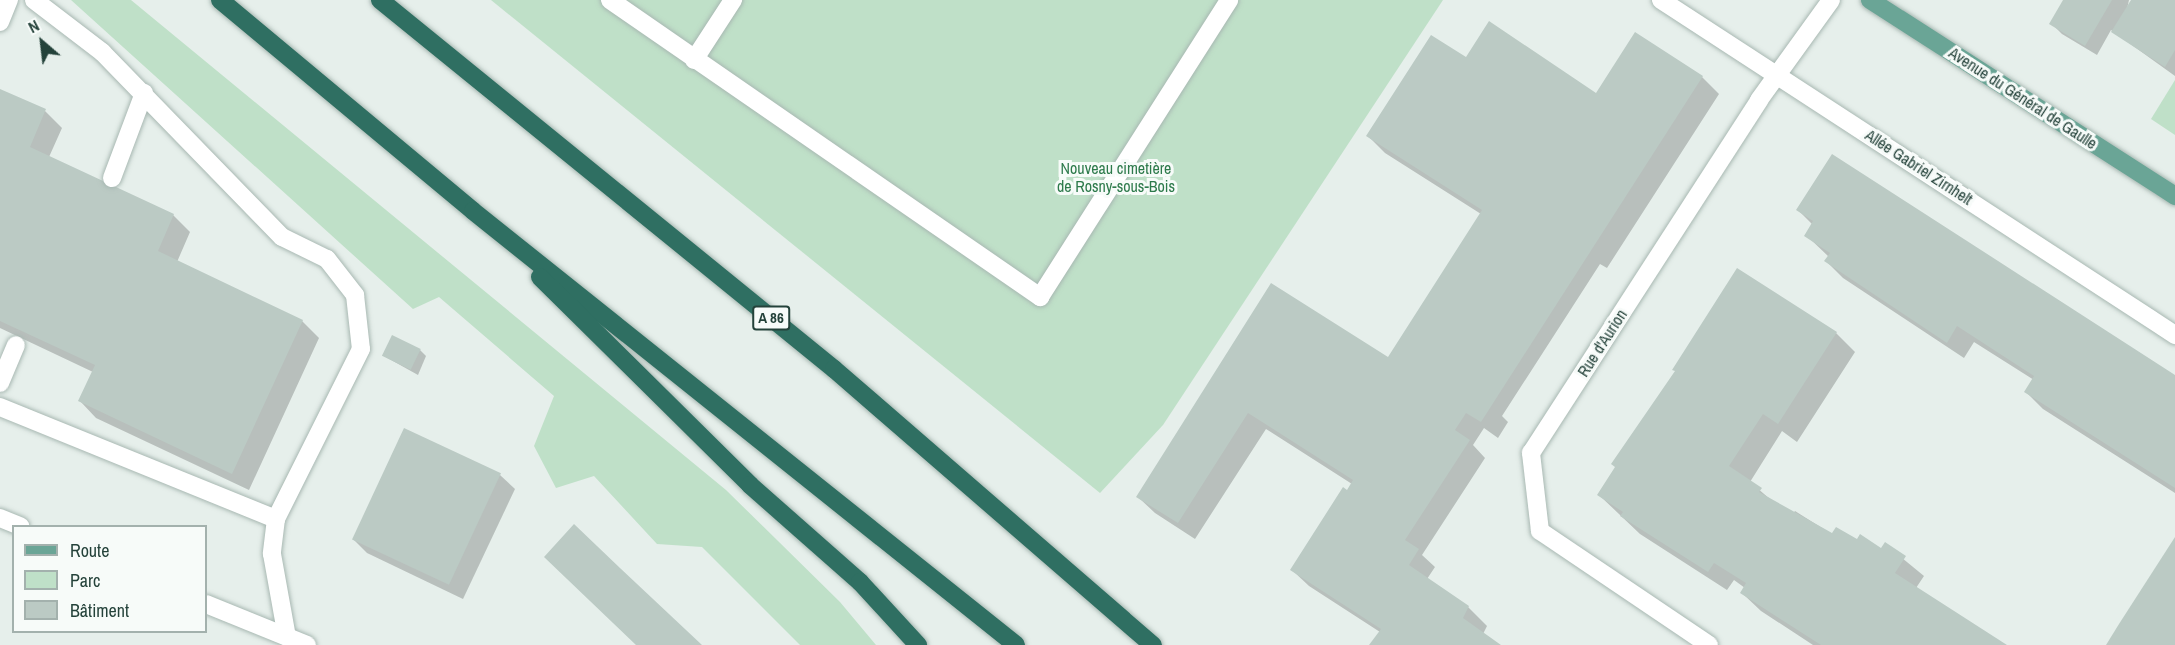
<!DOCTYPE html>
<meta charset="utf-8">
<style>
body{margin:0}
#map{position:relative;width:2175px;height:645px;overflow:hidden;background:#e6efeb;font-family:"Archivo Narrow",sans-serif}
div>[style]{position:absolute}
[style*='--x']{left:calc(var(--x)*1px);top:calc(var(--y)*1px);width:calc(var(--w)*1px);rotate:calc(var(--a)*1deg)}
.green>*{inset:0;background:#bfe0c8}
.shadow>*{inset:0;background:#0003}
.building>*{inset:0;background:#bbcac4;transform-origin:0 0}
.roads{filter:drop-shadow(0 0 2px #a8b8b2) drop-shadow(0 0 2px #a8b8b2)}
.service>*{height:18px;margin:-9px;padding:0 9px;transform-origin:9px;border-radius:9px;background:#fff}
.minor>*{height:18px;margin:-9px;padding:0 9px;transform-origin:9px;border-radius:9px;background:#fff}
.tertiary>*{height:18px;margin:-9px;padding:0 9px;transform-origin:9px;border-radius:9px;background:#fff}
.primary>*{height:18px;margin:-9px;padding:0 9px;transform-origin:9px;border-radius:9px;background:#6aa596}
.motorway>*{height:18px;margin:-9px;padding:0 9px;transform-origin:9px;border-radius:9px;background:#2f6f62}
span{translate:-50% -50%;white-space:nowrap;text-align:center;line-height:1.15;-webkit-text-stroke:6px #f7fbf9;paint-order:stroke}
.shield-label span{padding:2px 4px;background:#f7fbf9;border:2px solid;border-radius:4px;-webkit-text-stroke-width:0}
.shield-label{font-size:15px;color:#24423a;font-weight:700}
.street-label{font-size:16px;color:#24423a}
.park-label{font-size:16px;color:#2d7a4b}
.legend{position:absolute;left:12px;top:525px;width:195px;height:108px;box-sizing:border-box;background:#f7fbf9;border:2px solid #a3b1ad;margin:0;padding:8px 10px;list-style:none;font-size:18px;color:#24423a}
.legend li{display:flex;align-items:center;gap:12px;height:30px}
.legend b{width:30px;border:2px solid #a3b1ad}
.north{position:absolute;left:12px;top:12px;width:60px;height:60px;-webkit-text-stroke:4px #f7fbf9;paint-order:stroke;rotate:332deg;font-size:16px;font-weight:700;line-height:24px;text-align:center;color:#24423a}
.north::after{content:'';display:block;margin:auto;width:21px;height:27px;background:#24423a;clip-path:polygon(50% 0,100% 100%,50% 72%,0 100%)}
</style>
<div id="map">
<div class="green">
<div style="clip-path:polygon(71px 0,131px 0,726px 490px,840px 602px,876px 645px,800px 645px,702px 547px,657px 544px,594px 476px,556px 488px,534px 446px,554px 396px,439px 297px,413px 309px)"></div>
<div style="clip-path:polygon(491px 0,1443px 0,1163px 425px,1100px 493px)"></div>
<div style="clip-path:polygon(2175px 80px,2175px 135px,2151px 119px)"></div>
</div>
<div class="shadow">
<div style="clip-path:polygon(2065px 0,2129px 0,2127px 9px,2133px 0,2175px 0,2175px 76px,2111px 30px,2097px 55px,2062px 34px,2051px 23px)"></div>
<div style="clip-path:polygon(1467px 59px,1596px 95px,1702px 77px,1719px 94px,1607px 268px,1600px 264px,1502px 416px,1508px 422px,1498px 438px,1484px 428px,1473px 445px,1485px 458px,1422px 555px,1435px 567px,1427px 579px,1468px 607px,1487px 626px,1483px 634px,1498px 645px,1371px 645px,1380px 632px,1309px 586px,1292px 570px,1352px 484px,1266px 429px,1195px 539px,1155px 513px,1138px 497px,1272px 285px,1388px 359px,1481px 214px,1385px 153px,1368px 136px)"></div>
<div style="clip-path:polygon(0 90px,45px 111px,62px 128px,49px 157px,173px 215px,190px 232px,177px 262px,302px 321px,319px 338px,249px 490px,96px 418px,80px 401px,93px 372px,0 328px)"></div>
<div style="clip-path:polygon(1798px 210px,2175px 376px,2175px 493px,2043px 409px,2026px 392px,2034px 380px,1974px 342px,1964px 358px,1843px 278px,1826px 261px,1829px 257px,1806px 235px,1813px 225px)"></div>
<div style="clip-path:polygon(1836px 333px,1855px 352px,1797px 442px,1782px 431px,1750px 482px,1777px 505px,1792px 515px,1795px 511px,1833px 535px,1881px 550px,1885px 544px,1924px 576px,1916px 588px,2005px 645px,1813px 645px,1761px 611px,1742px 593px,1745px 588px,1734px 580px,1727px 590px,1640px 534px,1599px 495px)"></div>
<div style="clip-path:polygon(420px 350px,426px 356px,418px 375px,384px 356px)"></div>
<div style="clip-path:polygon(500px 475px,515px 489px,463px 599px,367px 553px,353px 539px)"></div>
</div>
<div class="building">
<div style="clip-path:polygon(2063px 0,2112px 0,2085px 46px,2049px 24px)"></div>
<div style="clip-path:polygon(2131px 0,2175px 0,2175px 50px,2165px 67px,2111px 32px)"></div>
<div style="clip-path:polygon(1489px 21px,1596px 93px,1635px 32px,1703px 76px,1481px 422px,1466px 413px,1455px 430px,1470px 440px,1405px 540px,1419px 549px,1409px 565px,1469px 606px,1463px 618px,1501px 645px,1369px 645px,1381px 629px,1290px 570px,1343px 487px,1347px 490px,1353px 480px,1248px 413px,1178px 523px,1136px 497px,1271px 283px,1388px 357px,1482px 210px,1366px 136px,1431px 35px,1466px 57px)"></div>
<div style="clip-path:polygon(0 89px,46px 109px,30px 147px,174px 214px,158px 251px,303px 320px,232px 474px,78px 401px,95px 365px,0 321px)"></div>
<div style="clip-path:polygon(1832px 154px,2175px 375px,2175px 488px,2024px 392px,2034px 376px,1957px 326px,1947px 343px,1824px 261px,1830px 253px,1804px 236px,1813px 221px,1796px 210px)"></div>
<div style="clip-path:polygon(1737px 268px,1837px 332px,1778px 424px,1763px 414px,1729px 466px,1762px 488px,1759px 492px,1832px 533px,1836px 527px,1857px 539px,1860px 534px,1881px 548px,1885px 542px,1906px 556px,1895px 573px,2007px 645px,1821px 645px,1740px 593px,1746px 583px,1714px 563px,1708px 572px,1620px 516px,1623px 512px,1597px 495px,1615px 467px,1611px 464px,1675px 371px,1672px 370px)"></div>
<div style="left:392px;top:335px;width:32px;height:23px;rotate:26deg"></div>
<div style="left:404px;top:428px;width:107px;height:123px;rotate:25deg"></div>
<div style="clip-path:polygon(574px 524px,620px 568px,702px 645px,636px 645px,544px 557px)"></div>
<div style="clip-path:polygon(2175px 537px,2175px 645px,2106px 645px,2119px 624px)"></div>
</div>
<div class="roads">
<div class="service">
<div style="--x:34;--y:0;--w:86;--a:37.4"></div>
<div style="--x:102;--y:52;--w:258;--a:45.8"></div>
<div style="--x:282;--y:237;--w:50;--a:26.1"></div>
<div style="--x:327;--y:259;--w:46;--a:52.1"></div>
<div style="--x:355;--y:295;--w:54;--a:83.7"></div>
<div style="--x:361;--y:349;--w:190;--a:116.6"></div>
<div style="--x:276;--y:519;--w:35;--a:97"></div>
<div style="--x:272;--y:554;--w:84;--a:79.8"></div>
<div style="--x:610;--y:0;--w:523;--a:34.63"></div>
<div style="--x:1040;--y:297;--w:352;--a:-57.5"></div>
<div style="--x:0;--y:22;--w:24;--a:-68"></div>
<div style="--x:694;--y:60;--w:72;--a:-57"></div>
<div style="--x:112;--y:178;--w:91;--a:-69.4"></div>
<div style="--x:0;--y:383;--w:41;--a:-67.2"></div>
<div style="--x:0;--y:407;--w:298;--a:22.1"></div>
<div style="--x:1709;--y:645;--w:204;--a:-146"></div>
<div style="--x:1540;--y:531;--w:79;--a:-96.6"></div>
<div style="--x:1531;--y:453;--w:420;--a:-57.1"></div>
<div style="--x:1759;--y:100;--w:123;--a:-54.2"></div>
</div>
<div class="minor">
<div style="--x:1661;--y:0;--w:614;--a:33.09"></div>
</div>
<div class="tertiary">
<div style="--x:0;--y:518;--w:22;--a:22"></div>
<div style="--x:206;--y:604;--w:109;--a:22.1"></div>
</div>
<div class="primary">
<div style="--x:1870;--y:0;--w:363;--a:32.7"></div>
</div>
<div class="motorway">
<div style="--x:220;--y:0;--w:329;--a:39.8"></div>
<div style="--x:473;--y:211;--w:695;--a:38.63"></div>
<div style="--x:380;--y:0;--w:585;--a:39.1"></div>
<div style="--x:834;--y:369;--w:422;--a:40.9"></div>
<div style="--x:540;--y:277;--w:296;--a:44.7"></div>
<div style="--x:750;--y:485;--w:147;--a:41.4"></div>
<div style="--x:860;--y:582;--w:86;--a:47.4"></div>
</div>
</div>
<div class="shield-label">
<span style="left:771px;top:318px">A 86</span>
</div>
<div class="street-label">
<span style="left:2023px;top:98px;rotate:33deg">Avenue du Général de Gaulle</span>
<span style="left:1919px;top:167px;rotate:33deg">Allée Gabriel Zirnhelt</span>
<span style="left:1602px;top:343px;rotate:-57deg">Rue d'Aurion</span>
</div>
<div class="park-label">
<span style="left:1116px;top:177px">Nouveau cimetière<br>de Rosny-sous-Bois</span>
</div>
<ul class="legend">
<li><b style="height:8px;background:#6aa596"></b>Route</li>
<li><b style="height:16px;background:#bfe0c8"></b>Parc</li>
<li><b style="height:16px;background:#bbcac4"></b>Bâtiment</li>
</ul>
<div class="north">N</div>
</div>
